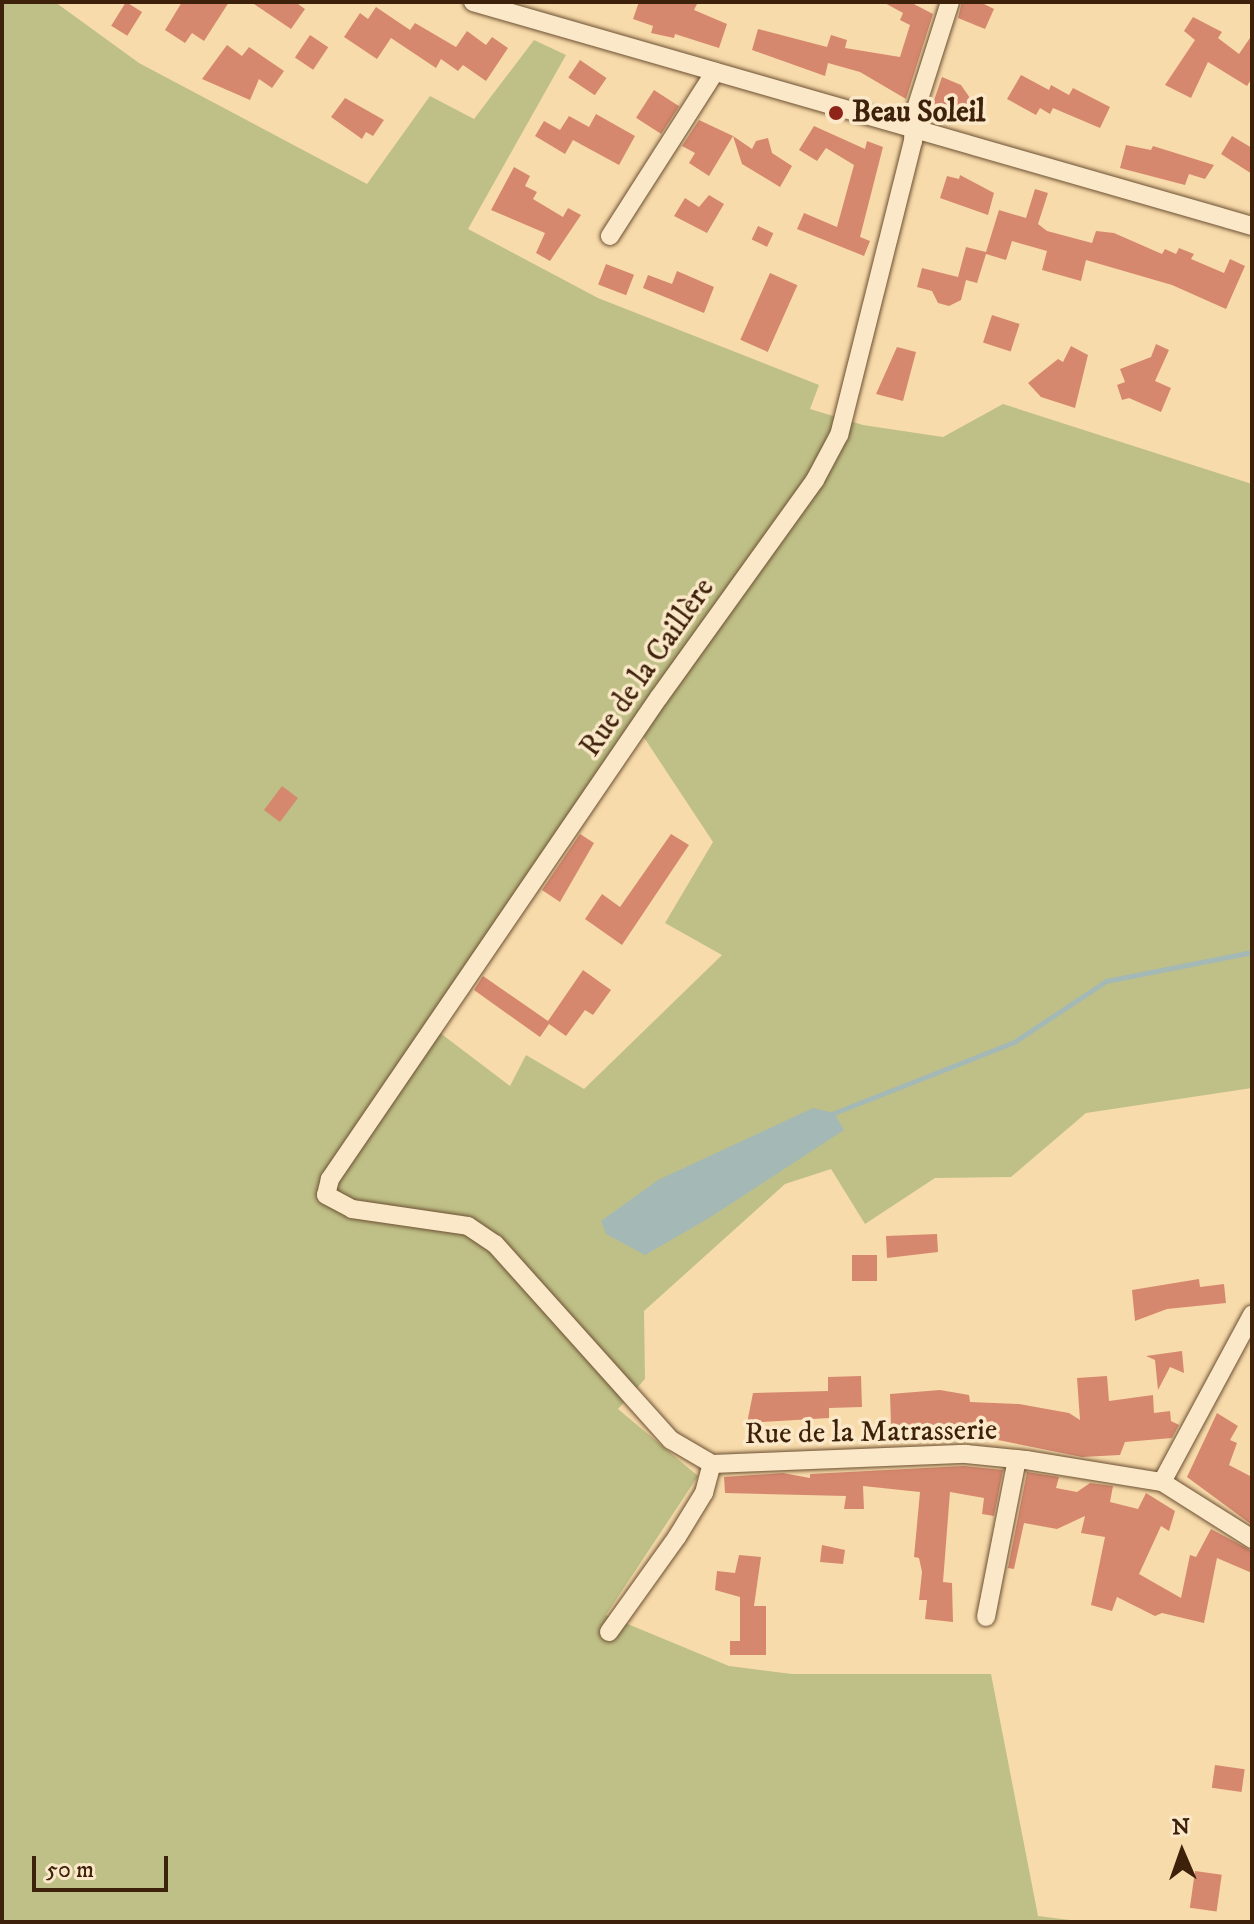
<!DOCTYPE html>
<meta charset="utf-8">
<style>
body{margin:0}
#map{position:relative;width:1254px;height:1924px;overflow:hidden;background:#f8dbab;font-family:"IM FELL DW Pica",serif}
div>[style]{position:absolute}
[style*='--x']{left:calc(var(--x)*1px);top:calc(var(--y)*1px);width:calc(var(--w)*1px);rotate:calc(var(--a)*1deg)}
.green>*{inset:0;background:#bfc087}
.water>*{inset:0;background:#a4b8b6}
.stream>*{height:5px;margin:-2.5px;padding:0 2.5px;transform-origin:2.5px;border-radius:2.5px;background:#a4b8b6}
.building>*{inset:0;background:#d6886e;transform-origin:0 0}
.roads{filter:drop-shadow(0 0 2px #6c5032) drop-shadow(0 0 2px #6c5032)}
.minor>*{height:18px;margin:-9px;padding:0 9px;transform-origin:9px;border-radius:9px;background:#fae8c8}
.dots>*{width:22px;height:22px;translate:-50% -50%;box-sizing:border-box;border:4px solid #fae8c8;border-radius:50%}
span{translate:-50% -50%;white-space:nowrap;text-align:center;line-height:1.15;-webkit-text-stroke:7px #fae8c8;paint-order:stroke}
.poi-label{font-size:30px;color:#3e210a;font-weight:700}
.left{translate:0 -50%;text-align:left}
.street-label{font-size:30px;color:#3e210a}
.frame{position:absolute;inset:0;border:4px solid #3e210a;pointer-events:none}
.north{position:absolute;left:1142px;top:1812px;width:80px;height:80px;-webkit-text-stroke:6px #fae8c8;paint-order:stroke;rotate:358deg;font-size:22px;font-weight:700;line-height:32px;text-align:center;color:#3e210a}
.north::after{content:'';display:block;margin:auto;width:28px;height:36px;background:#3e210a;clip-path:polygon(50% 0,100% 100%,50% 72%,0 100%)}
.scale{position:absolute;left:32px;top:1856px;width:136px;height:36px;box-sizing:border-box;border:4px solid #3e210a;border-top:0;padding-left:10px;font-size:24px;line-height:28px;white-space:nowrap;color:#3e210a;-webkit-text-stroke:6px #fae8c8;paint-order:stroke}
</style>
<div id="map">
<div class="green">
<div style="clip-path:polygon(evenodd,2px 2px,55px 2px,139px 63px,367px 184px,430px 96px,474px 119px,534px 40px,566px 55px,468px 229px,598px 298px,819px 385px,810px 409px,863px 425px,943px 437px,1003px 404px,1252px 484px,1252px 1088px,1086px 1113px,1011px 1177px,935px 1178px,865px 1224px,831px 1169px,785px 1184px,644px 1311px,645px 1379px,618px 1409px,698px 1476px,606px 1615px,729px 1666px,792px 1674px,991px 1674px,1038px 1916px,1086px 1922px,2px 1922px,2px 2px,625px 731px,643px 736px,713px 842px,665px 923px,722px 955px,584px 1089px,526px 1055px,510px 1086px,427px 1023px,625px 731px)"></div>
</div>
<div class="water">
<div style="clip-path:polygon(813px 1108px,834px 1113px,844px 1130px,709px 1218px,645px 1255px,606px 1234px,601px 1221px,658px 1180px)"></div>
</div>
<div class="stream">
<div style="--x:834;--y:1113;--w:193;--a:-21.5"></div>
<div style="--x:1014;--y:1042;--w:110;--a:-33.5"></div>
<div style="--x:1106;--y:981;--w:149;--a:-11.2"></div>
</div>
<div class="building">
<div style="left:126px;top:2px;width:19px;height:28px;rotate:32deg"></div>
<div style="clip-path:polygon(182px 2px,229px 2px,204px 41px,192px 33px,185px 43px,165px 30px)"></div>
<div style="clip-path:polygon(251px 2px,295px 2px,305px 9px,291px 29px)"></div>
<div style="clip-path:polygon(639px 2px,698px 2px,694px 10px,727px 24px,719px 48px,675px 34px,674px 38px,651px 33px,653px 26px,633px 19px)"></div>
<div style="clip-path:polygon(883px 2px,910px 2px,933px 14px,906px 99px,860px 72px,828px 63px,825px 76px,752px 50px,758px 29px,827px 47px,831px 35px,847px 40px,845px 48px,900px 57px,910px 25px,900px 20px,903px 13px)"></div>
<div style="clip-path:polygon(962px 2px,980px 2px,994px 9px,985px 29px,958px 18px)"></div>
<div style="clip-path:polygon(376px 7px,410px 30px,415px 23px,456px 47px,467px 31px,486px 45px,492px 37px,508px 48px,486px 81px,463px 65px,458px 71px,441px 59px,436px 68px,391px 38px,377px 59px,344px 37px,360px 13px,368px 19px)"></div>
<div style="clip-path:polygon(1193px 17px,1222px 32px,1218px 38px,1239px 54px,1252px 35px,1252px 78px,1247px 86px,1208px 62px,1191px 98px,1165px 85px,1195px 40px,1184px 31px)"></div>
<div style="left:310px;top:35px;width:22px;height:27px;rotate:34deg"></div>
<div style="clip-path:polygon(227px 45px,242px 56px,249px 47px,284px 71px,272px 88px,259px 79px,250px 100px,202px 79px)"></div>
<div style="left:580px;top:60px;width:32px;height:21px;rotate:34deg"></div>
<div style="clip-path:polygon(1021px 75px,1049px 90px,1051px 85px,1069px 95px,1073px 88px,1110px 107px,1100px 128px,1053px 108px,1050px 114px,1040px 108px,1036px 115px,1007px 99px)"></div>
<div style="clip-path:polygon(942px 77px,961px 85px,970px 98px,965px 115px,931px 109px)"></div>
<div style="left:654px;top:90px;width:30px;height:33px;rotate:33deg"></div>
<div style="clip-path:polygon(345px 98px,384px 120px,373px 136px,366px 132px,362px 139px,331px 117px)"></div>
<div style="clip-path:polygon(596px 114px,635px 136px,619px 165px,573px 140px,565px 154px,535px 136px,544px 121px,560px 130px,569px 116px,589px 127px)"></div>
<div style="clip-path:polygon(699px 120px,733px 136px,709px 176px,689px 163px,695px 153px,682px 146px)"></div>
<div style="clip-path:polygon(814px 126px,865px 149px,867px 141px,883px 147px,860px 237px,870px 241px,864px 256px,797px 229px,804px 213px,837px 227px,854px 165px,826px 148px,817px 161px,799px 150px)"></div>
<div style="clip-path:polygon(733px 136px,752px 149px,756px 141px,768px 138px,772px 153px,792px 166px,780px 187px,742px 164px)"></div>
<div style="clip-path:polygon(1232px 136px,1252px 148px,1252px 174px,1221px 154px)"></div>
<div style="clip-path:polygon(1126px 145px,1151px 150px,1153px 146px,1214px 165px,1205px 179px,1189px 174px,1185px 185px,1120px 168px)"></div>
<div style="clip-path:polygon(514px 167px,530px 176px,525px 186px,537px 192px,533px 199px,563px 217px,568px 208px,581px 215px,550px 261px,536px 253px,545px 233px,491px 210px)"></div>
<div style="clip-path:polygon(960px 175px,994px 193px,988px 215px,940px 198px,947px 176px,959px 179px)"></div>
<div style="clip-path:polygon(1035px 189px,1048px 193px,1038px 224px,1047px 231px,1092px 243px,1096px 231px,1114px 233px,1162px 254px,1165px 249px,1176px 254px,1179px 248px,1194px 254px,1191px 259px,1224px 273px,1230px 259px,1245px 266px,1226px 309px,1172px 285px,1086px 260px,1081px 281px,1042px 270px,1047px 251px,1012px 241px,1006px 260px,986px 254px,977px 283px,966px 280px,961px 300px,949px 306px,938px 303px,932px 291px,917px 287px,922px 268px,958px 277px,966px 247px,986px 252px,999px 210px,1026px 218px)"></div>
<div style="clip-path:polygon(709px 195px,724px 204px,707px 233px,674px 216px,685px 198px,699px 207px)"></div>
<div style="left:758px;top:226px;width:17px;height:15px;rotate:25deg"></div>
<div style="left:606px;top:264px;width:30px;height:22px;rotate:21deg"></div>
<div style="clip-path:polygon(677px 271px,714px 287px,704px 313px,643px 288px,648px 275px,672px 284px)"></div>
<div style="left:770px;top:273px;width:30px;height:73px;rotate:24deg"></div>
<div style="left:992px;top:315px;width:29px;height:29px;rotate:18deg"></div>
<div style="clip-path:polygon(1156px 344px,1169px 350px,1155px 381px,1171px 388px,1161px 412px,1129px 398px,1122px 400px,1117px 385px,1125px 382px,1120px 369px,1151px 357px)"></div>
<div style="clip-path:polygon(1071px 346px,1088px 355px,1075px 408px,1041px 397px,1028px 383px,1058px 359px,1063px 362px)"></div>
<div style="clip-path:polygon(897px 347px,916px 352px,903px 401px,876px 394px)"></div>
<div style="left:282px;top:786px;width:20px;height:30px;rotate:37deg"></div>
<div style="clip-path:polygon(580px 834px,594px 843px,560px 902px,542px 890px)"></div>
<div style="clip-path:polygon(671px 834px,689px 845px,622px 945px,585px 919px,602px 894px,620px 907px)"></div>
<div style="clip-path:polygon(583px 970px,611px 990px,593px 1015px,585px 1010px,566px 1036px,549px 1024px,540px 1037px,474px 990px,483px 976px,548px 1021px)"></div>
<div style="clip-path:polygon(937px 1234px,938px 1252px,887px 1258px,886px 1236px)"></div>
<div style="left:852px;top:1255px;width:25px;height:26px"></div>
<div style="clip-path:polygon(1199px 1279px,1200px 1287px,1224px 1284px,1226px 1303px,1167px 1309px,1135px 1321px,1132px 1290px)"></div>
<div style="clip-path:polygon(1182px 1351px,1184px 1373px,1170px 1367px,1158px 1390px,1155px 1360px,1146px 1356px)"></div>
<div style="clip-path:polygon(861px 1376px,862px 1407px,829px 1408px,829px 1418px,747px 1423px,753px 1393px,828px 1391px,828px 1377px)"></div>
<div style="clip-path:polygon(1107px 1376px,1109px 1401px,1153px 1395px,1154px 1413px,1170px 1411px,1171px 1421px,1179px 1425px,1172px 1438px,1125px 1442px,1120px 1455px,1082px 1457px,993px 1439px,993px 1421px,938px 1429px,937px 1425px,891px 1425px,890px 1394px,940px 1390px,969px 1395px,970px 1402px,1019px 1404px,1069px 1413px,1080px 1420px,1077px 1378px)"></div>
<div style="clip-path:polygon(1217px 1413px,1238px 1426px,1230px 1440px,1237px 1443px,1229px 1465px,1252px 1477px,1252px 1525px,1187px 1477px)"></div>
<div style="clip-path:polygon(964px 1466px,1003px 1470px,994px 1516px,982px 1514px,984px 1498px,950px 1492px,943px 1582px,952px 1583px,953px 1622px,925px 1619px,927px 1600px,919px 1600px,922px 1572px,919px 1558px,914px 1557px,920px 1492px,863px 1486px,864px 1509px,844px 1509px,846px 1496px,725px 1493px,724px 1477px,783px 1473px,810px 1478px,810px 1474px)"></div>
<div style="clip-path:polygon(1027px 1472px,1059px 1477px,1056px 1488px,1077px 1492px,1090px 1483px,1113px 1486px,1110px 1502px,1138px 1509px,1146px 1493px,1175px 1511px,1169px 1531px,1161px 1526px,1139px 1574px,1181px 1598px,1190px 1555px,1196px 1557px,1211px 1529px,1252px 1551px,1252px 1573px,1217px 1558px,1204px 1623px,1162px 1613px,1155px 1616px,1117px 1597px,1112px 1611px,1091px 1605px,1105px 1537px,1081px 1533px,1085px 1516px,1057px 1529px,1024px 1523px,1014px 1569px,1008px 1568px)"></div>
<div style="clip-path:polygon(822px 1545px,845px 1550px,843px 1564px,820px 1562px)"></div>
<div style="clip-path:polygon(739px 1555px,761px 1557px,754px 1606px,766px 1606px,766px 1655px,730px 1655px,730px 1641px,740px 1641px,740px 1597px,715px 1590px,717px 1571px,735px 1573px)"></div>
<div style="left:1215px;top:1765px;width:30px;height:23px;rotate:8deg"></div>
<div style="left:1195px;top:1871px;width:27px;height:37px;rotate:8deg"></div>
</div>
<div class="roads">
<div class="minor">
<div style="--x:473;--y:2;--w:811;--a:16.04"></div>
<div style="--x:950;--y:2;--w:119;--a:107.7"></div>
<div style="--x:914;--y:115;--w:26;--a:92"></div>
<div style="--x:913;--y:141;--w:303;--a:104.1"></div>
<div style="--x:839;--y:435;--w:51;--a:118.1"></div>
<div style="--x:815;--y:480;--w:267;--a:125.7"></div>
<div style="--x:659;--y:697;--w:584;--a:124.32"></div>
<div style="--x:330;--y:1179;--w:16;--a:104"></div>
<div style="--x:326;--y:1195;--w:30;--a:28"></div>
<div style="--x:352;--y:1209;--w:117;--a:8.3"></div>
<div style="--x:468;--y:1226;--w:32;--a:34"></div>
<div style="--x:495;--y:1244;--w:263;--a:48.1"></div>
<div style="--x:671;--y:1440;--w:48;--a:30.3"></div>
<div style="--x:712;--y:1464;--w:254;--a:-2.3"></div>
<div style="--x:966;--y:1454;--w:60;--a:5.7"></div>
<div style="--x:1026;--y:1460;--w:138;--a:9.2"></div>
<div style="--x:1162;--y:1482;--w:107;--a:32.3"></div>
<div style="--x:610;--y:236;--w:195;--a:-57.4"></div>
<div style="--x:1162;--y:1482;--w:190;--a:-61.7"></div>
<div style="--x:986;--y:1617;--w:161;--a:-78.9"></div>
<div style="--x:609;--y:1632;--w:117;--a:-54.4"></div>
<div style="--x:677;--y:1537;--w:52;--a:-58.5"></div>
<div style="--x:704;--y:1493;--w:30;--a:-75"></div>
</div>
</div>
<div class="dots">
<div style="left:836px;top:113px;background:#8f2418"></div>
</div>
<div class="poi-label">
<span class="left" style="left:852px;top:113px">Beau Soleil</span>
</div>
<div class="street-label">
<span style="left:648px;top:668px;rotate:-55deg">Rue de la Caillère</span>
<span style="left:871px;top:1433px;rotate:-1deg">Rue de la Matrasserie</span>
</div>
<div class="frame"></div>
<div class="north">N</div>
<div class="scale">50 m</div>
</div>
